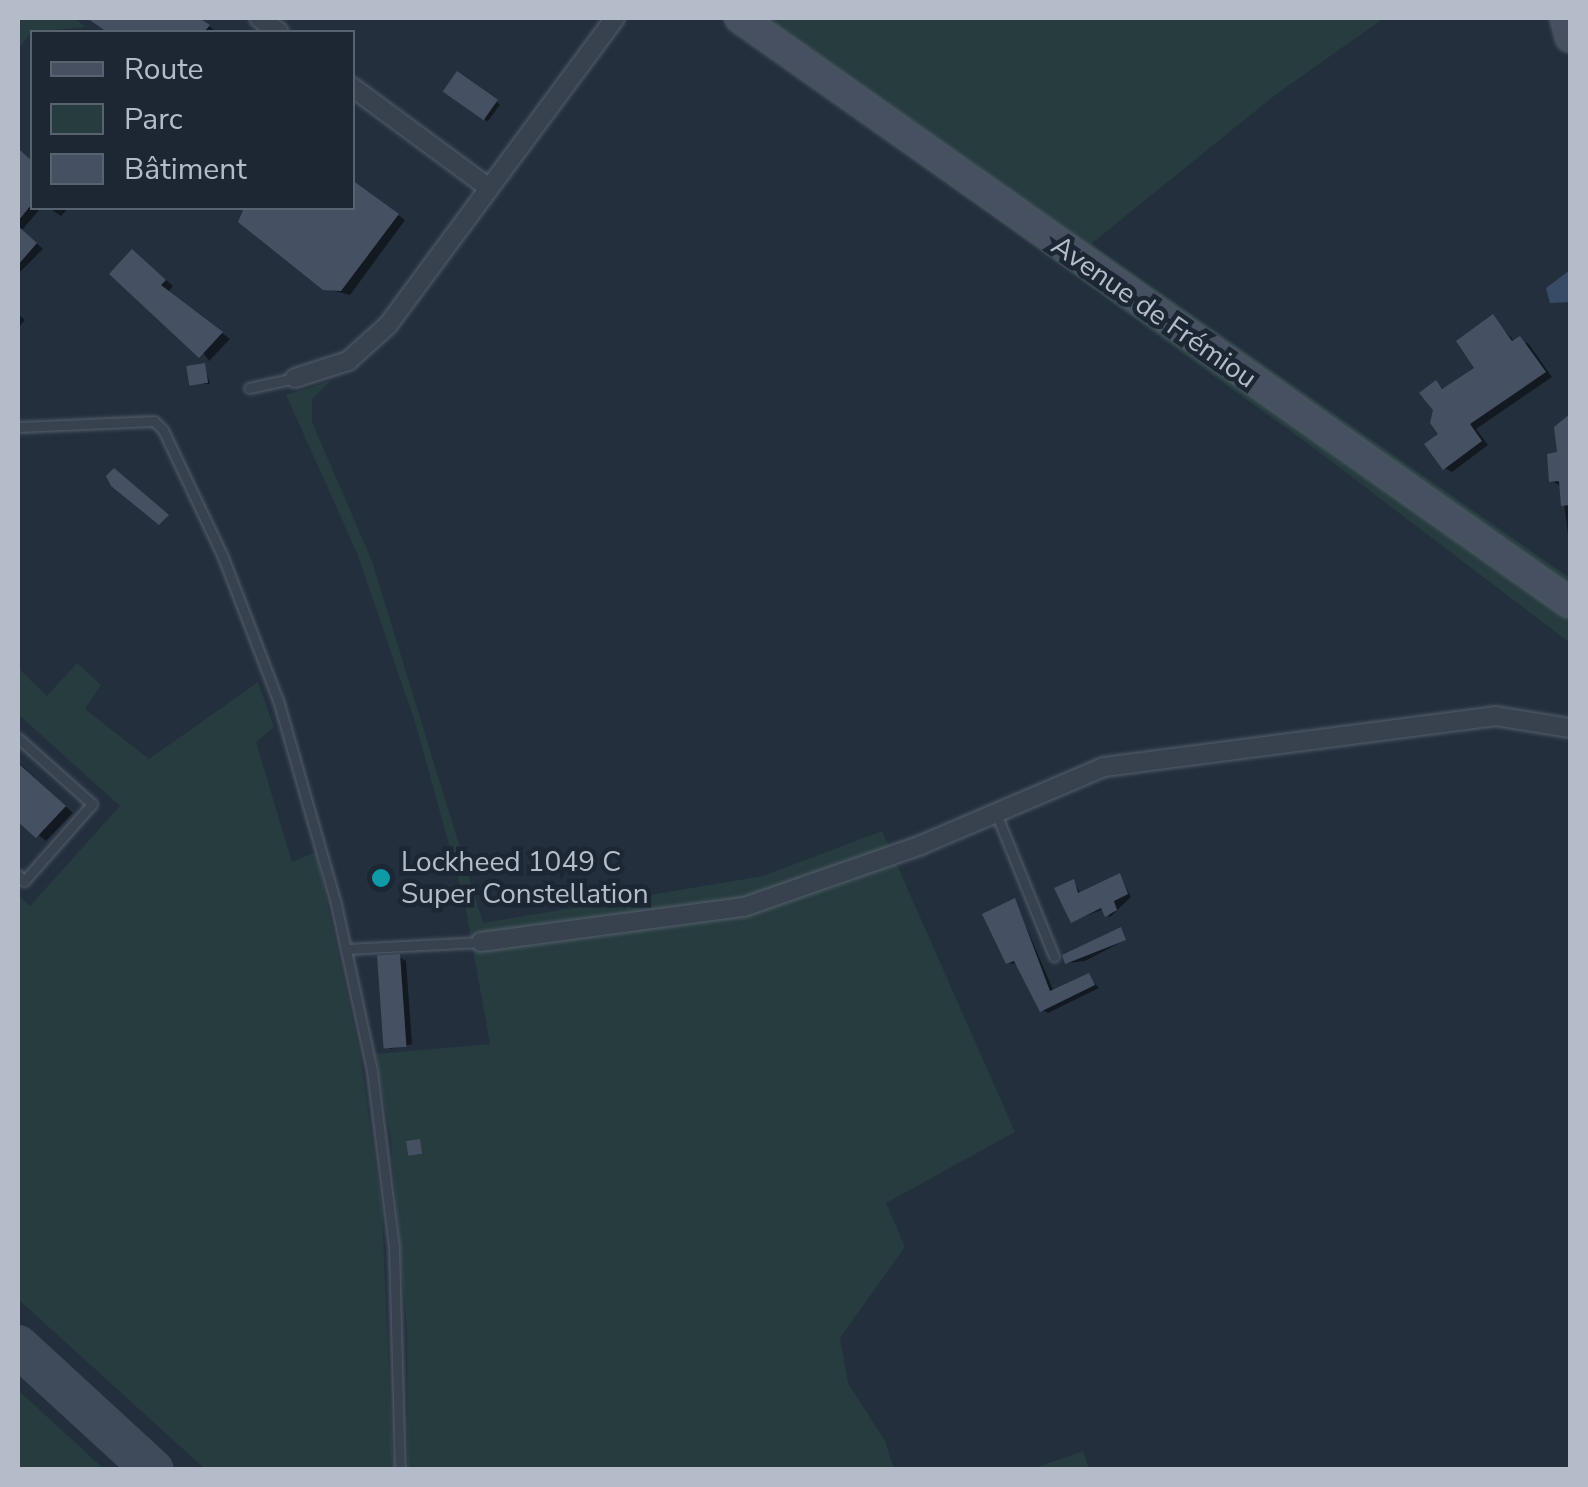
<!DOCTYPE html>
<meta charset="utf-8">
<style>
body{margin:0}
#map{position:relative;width:1588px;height:1487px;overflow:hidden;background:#242f3e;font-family:"Nunito Sans",sans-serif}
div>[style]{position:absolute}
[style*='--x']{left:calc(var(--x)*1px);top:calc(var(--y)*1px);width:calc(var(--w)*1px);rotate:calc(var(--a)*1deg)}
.green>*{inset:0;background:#263c3f}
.water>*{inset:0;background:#394c67}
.shadow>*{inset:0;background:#0007;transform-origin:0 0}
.taxiway>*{height:42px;margin:-21px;padding:0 21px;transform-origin:21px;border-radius:21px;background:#3f4a5a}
.building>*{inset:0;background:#455162;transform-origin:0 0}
.roads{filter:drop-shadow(0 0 2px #565f6c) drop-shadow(0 0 2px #565f6c)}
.lane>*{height:9px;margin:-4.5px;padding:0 4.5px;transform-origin:4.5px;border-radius:4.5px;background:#38414e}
.street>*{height:18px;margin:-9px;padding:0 9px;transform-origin:9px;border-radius:9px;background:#38414e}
.secondary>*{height:28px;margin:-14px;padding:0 14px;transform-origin:14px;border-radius:14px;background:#465061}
.dots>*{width:28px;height:28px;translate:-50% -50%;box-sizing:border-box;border:5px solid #1d2633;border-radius:50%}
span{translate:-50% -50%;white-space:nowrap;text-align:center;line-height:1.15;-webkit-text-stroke:9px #1d2633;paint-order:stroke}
.street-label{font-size:28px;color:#b4bcc9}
.poi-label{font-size:28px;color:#b4bcc9}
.left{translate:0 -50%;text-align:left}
.frame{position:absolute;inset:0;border:20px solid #b4bcc9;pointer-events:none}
.legend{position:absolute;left:30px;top:30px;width:325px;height:180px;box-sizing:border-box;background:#1d2633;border:2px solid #59626f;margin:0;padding:12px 18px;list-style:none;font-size:30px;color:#b4bcc9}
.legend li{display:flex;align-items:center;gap:20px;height:50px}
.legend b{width:50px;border:2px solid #59626f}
</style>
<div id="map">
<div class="green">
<div style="clip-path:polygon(18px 18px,75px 18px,85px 27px,32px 32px,18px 49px)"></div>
<div style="clip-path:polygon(718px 18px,1384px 18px,1274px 96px,1091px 244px,1570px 578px,1570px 643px,1315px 449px)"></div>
<div style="clip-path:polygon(331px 381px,312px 399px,312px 422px,372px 561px,483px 923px,763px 876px,882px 831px,1015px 1132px,886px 1203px,905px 1247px,840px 1338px,848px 1383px,885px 1441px,894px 1469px,408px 1469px,407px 1331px,391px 1141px,376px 1054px,490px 1044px,464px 899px,416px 725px,357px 553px,286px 395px)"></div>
<div style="clip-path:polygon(77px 663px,101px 685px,85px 709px,149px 759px,258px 682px,274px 727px,256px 742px,292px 862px,316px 852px,360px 1054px,382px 1210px,393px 1469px,205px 1469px,18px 1299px,18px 895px,30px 906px,120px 806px,18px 714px,18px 668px,47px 696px)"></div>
<div style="clip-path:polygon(18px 1390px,104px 1469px,18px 1469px)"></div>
<div style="clip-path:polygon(1083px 1451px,1089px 1469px,1032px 1469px)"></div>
</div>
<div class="water">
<div style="clip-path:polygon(1570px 270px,1570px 302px,1550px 303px,1546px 288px)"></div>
</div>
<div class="shadow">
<div style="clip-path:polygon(198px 18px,217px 32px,111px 32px,93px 19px)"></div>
<div style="left:458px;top:74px;width:52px;height:21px;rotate:36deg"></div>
<div style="clip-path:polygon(18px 148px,32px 161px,32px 208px,41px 208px,22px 230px,43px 249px,18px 274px)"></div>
<div style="clip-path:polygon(352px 181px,405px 220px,350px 295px,324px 288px,241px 221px,251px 208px,352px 208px)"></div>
<div style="clip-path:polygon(49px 208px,69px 208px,61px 216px)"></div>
<div style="clip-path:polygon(133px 252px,173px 286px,168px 292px,230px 339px,209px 361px)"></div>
<div style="clip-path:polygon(18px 314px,25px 320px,18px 328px)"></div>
<div style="clip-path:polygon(1493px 317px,1515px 342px,1528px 343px,1552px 377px,1476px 429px,1488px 445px,1452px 472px,1445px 468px,1436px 383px,1445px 390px,1477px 368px)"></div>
<div style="clip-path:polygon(204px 365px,210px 384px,191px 384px)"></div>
<div style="clip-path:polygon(1570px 417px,1570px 551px,1562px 487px,1552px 481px,1559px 454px,1557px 428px)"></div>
<div style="clip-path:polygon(18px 762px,73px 813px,46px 841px,18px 818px)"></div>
<div style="clip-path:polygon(1120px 876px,1131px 897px,1110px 917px,1104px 909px,1072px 921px,1073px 882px,1081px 894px)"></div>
<div style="clip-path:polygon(1015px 901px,1054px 992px,1088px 976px,1099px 988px,1048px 1013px,1042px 1010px,1018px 964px,1007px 963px)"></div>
<div style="clip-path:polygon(1125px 940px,1085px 961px,1068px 963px)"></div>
<div style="clip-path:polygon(399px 957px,406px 961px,412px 1044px,390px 1049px)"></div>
</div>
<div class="taxiway">
<div style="--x:18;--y:1346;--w:183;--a:42.6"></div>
</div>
<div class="building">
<div style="clip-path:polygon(87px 18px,199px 18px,210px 25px,204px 32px,107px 32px)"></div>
<div style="left:457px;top:71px;width:50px;height:25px;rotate:35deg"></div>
<div style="clip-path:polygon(18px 148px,32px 161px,32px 204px,18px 221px)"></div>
<div style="clip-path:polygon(352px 180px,399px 214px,341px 291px,323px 290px,238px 222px,244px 208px,352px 208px)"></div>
<div style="clip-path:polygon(18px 226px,37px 243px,18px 265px)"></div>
<div style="clip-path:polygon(132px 249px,166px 280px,161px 285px,223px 332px,199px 358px,109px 274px)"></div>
<div style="clip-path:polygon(1493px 314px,1512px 341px,1520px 336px,1546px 372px,1470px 424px,1482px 441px,1443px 470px,1424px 444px,1438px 434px,1430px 423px,1433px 410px,1419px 393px,1436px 380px,1442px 389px,1474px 368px,1456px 341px)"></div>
<div style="left:205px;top:363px;width:20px;height:19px;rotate:81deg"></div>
<div style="clip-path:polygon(1570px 414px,1570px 505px,1561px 506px,1559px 481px,1549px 482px,1547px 454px,1557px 452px,1554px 427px)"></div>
<div style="clip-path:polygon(114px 468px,169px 515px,159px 525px,111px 486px,106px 476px)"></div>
<div style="clip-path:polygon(18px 763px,66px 806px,36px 838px,18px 822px)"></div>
<div style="clip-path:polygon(1120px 873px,1128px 894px,1114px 901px,1117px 910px,1105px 917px,1101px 908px,1071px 923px,1054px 888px,1074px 879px,1078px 893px)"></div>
<div style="clip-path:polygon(1015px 898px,1050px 991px,1089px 973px,1095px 985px,1040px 1012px,1014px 961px,1006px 964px,982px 914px)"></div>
<div style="clip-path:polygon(1121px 927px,1126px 940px,1065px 964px,1062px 955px)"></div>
<div style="left:400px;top:954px;width:93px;height:23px;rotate:86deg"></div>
<div style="left:420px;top:1139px;width:15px;height:14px;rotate:82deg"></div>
</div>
<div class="roads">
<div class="lane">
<div style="--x:249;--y:388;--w:47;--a:-12.3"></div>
<div style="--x:18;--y:427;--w:136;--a:-2.5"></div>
<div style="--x:154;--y:421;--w:13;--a:45"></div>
<div style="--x:163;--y:430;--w:140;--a:64.7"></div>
<div style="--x:223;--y:557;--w:153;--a:69"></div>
<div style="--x:278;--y:700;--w:212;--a:74.1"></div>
<div style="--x:336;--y:904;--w:171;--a:77.8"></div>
<div style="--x:372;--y:1071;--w:178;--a:82.9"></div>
<div style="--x:394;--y:1248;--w:222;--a:88.5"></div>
<div style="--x:18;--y:738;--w:99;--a:41.7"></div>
<div style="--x:92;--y:804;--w:103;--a:131.4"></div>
<div style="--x:24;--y:881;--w:8;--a:-135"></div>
<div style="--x:995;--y:811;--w:157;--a:67.9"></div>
<div style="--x:346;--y:949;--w:135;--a:-3"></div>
</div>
<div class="street">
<div style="--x:259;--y:18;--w:24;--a:35"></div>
<div style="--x:352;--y:87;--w:170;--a:36.4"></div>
<div style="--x:295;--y:378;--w:56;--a:-17.8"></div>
<div style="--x:348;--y:361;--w:54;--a:-42"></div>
<div style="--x:388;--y:325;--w:382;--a:-53.5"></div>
<div style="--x:481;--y:942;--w:265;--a:-7.6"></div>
<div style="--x:744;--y:907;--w:188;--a:-19.3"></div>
<div style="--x:921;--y:845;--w:199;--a:-23.1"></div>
<div style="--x:1104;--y:767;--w:394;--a:-7.4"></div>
<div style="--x:1495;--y:716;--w:76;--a:9.1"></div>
</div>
<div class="secondary">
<div style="--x:740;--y:18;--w:1015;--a:35.18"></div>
<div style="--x:1565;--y:18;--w:20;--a:75"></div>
</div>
</div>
<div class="dots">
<div style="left:381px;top:878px;background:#0f9aa8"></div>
</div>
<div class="street-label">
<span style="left:1154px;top:312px;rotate:35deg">Avenue de Frémiou</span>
</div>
<div class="poi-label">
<span class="left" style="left:401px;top:878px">Lockheed 1049 C<br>Super Constellation</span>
</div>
<div class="frame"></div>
<ul class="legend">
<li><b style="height:12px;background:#465061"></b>Route</li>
<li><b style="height:28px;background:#263c3f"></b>Parc</li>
<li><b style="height:28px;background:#455162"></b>Bâtiment</li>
</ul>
</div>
